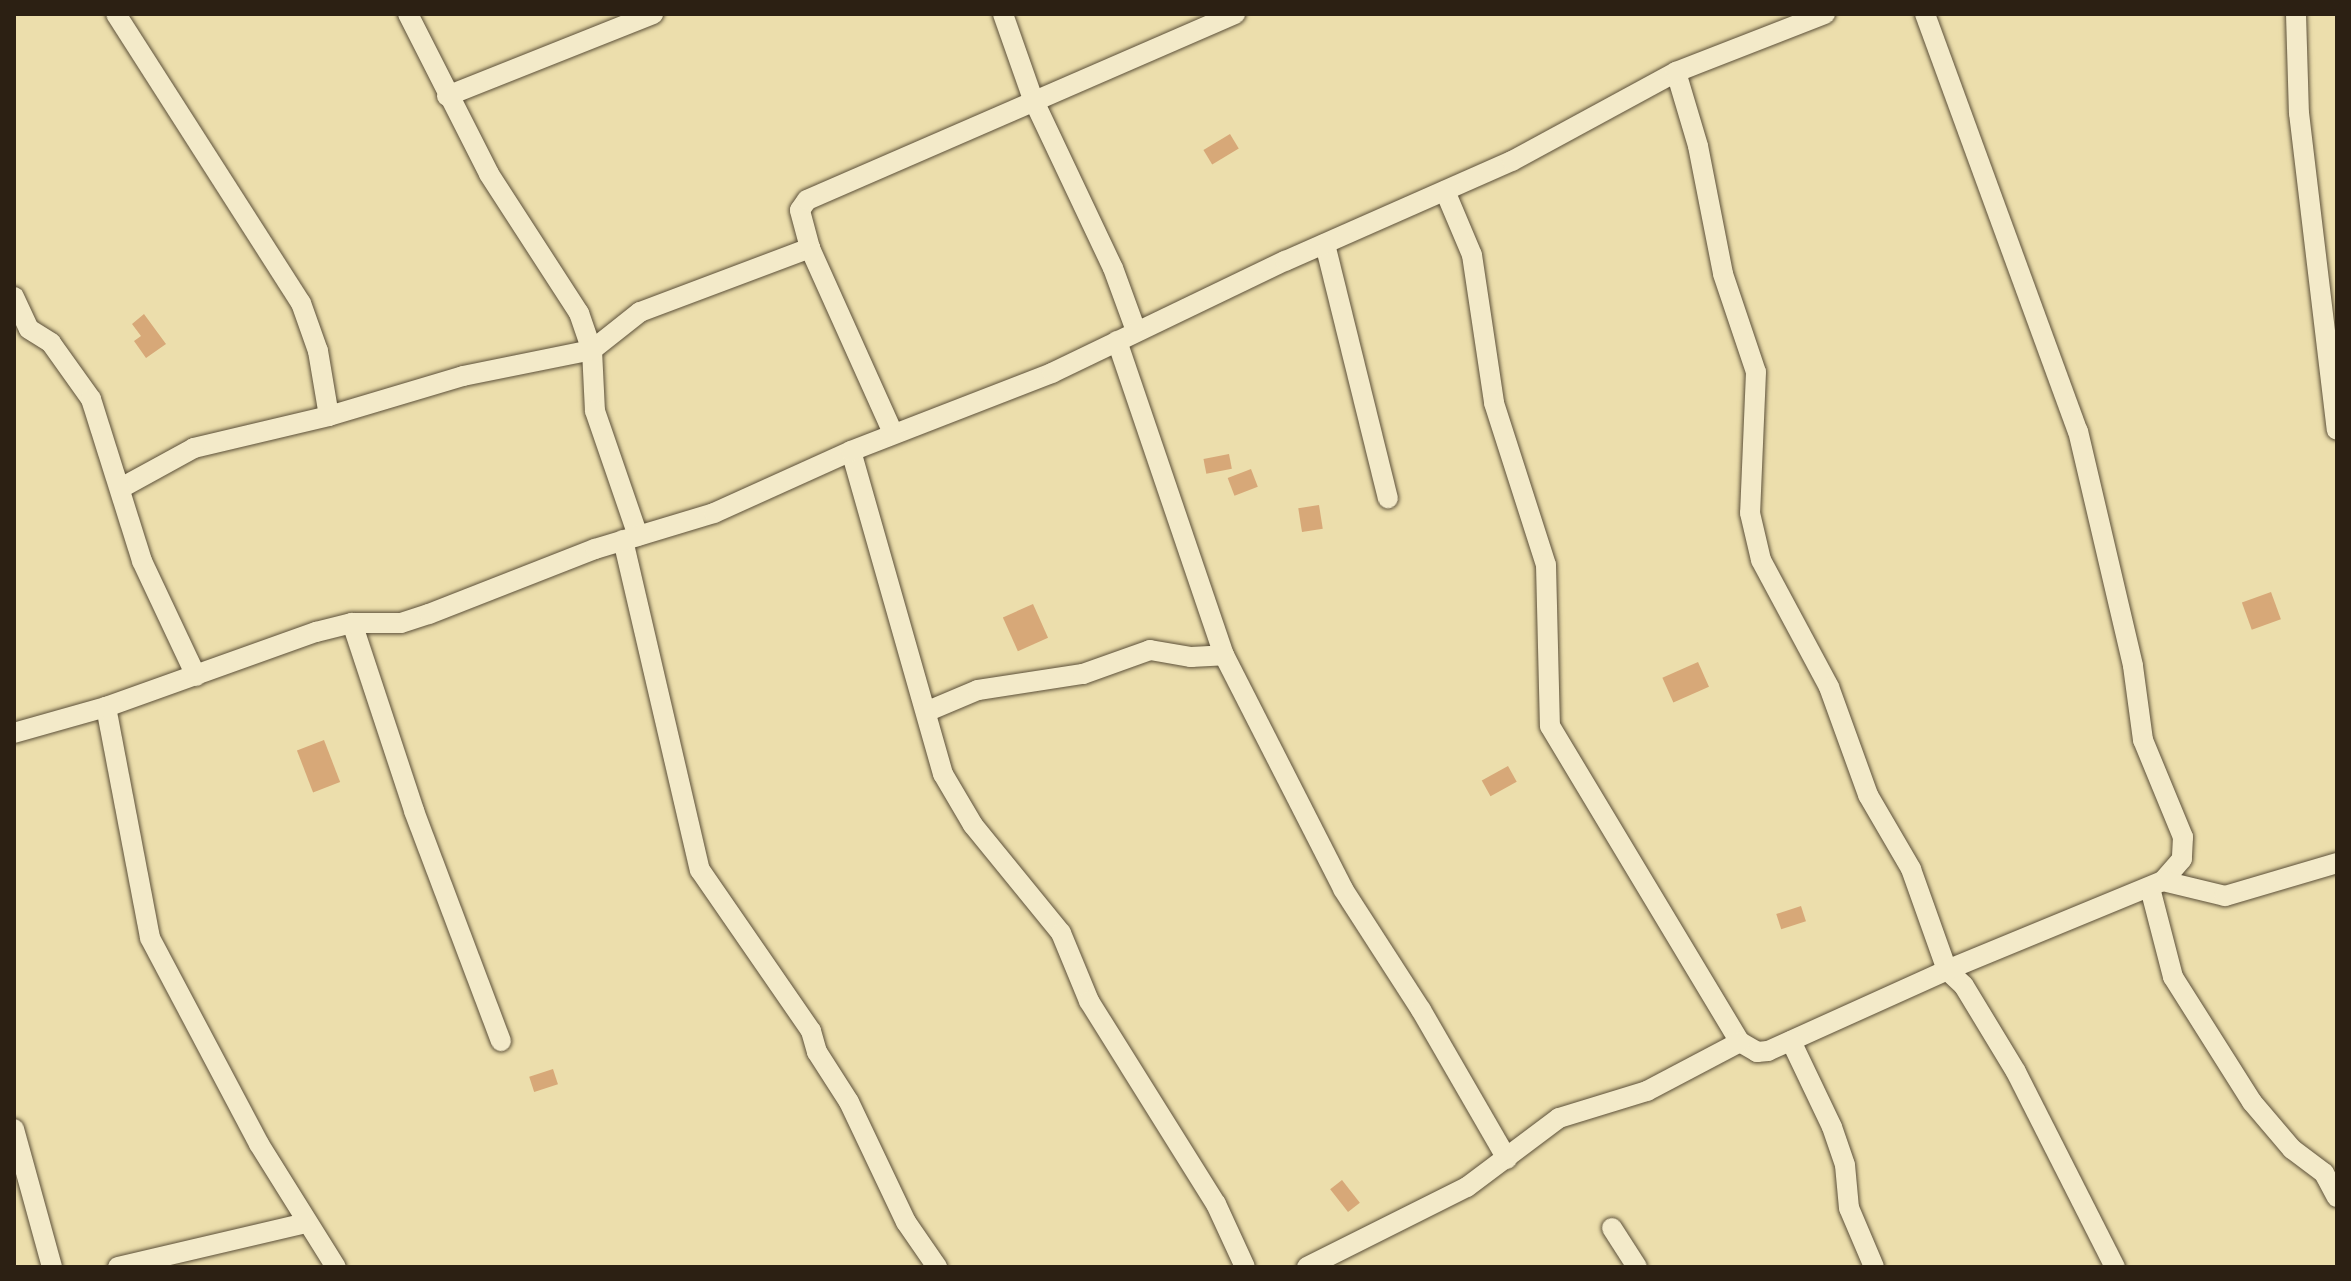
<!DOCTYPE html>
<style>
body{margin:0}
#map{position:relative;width:2351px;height:1281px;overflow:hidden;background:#ecdeac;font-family:"IM FELL French Canon",serif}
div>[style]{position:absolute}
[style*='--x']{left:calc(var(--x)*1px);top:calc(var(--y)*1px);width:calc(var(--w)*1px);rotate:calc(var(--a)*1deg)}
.building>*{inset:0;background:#d7a878;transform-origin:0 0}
.roads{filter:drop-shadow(0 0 2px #5c5039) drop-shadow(0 0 2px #5c5039)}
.minor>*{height:20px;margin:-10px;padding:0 10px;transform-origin:10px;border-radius:10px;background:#f3eac9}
span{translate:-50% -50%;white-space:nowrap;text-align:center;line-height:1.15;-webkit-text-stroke:6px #f3eac9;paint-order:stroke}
.frame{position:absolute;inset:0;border:16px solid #2c2013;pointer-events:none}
</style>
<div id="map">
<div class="building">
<div style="left:1230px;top:134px;width:17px;height:31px;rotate:59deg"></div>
<div style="clip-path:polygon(144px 314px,166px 344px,146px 358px,134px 341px,141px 336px,132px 324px)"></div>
<div style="left:1229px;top:454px;width:15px;height:26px;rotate:79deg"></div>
<div style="left:1251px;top:469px;width:19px;height:25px;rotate:69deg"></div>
<div style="left:1319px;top:505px;width:24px;height:21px;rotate:81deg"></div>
<div style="left:2271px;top:592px;width:29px;height:31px;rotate:70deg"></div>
<div style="left:1033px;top:604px;width:37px;height:33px;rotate:66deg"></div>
<div style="left:1698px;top:662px;width:27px;height:39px;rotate:66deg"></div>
<div style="left:324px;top:740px;width:45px;height:29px;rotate:69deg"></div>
<div style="left:1508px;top:766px;width:18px;height:30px;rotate:61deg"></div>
<div style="left:1801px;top:906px;width:16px;height:26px;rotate:72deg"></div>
<div style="left:553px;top:1069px;width:16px;height:25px;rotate:72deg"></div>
<div style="left:1342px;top:1180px;width:29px;height:15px;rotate:52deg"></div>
</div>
<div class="roads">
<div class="minor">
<div style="--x:116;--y:14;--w:343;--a:57.4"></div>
<div style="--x:301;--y:303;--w:51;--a:70.5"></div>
<div style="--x:318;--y:351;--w:66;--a:80.4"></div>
<div style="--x:329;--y:416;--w:139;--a:166.7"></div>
<div style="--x:194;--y:448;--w:83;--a:151.3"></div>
<div style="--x:408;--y:14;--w:179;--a:63.1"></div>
<div style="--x:489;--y:174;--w:166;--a:57.1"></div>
<div style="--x:579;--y:313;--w:39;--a:71"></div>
<div style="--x:592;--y:350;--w:61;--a:87.2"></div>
<div style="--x:595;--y:411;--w:132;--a:71"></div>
<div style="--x:1003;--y:14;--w:90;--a:70.6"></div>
<div style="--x:1033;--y:99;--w:187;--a:64.7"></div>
<div style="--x:1113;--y:268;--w:67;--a:69.9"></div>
<div style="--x:1925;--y:14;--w:444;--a:69.9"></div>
<div style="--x:2078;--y:431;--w:241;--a:76.8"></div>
<div style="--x:2133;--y:666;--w:75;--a:82.3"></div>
<div style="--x:2143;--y:740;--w:105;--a:67.6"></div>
<div style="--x:2183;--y:837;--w:22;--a:93"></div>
<div style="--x:2182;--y:859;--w:29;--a:131"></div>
<div style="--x:2296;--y:14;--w:99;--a:88.3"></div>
<div style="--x:2299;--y:113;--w:319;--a:83.2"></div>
<div style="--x:1676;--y:72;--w:77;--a:73.4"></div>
<div style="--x:1698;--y:146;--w:130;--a:78.9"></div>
<div style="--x:1723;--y:274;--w:103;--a:71.4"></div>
<div style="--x:1756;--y:372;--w:141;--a:92.4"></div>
<div style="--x:1750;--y:513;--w:48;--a:76.8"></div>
<div style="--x:1761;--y:560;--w:144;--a:61.8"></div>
<div style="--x:1829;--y:687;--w:115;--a:70.1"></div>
<div style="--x:1868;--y:795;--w:86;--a:59.8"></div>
<div style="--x:1911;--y:869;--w:107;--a:70.4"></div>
<div style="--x:1947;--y:970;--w:23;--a:43"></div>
<div style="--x:1964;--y:986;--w:100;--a:58.8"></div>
<div style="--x:2016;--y:1072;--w:219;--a:63.1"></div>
<div style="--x:447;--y:96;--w:222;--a:-21.7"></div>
<div style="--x:1445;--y:191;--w:69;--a:67.1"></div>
<div style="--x:1472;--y:255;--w:150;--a:81.5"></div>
<div style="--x:1494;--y:403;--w:170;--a:72.2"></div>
<div style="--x:1546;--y:565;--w:161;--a:88.6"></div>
<div style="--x:1550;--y:726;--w:369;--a:59"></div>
<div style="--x:1740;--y:1042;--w:20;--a:30"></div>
<div style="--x:1757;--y:1052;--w:11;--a:-5"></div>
<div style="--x:1768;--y:1051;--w:196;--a:-24.3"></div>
<div style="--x:1947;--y:970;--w:234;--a:-22.4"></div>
<div style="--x:2163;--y:881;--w:64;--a:13.6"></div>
<div style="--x:2225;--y:896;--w:117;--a:-16.4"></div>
<div style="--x:1325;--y:244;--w:262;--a:76.1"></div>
<div style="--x:14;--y:297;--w:35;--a:65"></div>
<div style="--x:29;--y:329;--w:26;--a:32"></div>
<div style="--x:51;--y:343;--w:69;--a:54.5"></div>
<div style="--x:91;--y:399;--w:170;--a:72.5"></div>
<div style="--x:142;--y:561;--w:127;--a:64.8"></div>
<div style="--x:1117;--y:341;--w:332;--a:71.2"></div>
<div style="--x:1224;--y:655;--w:263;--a:63"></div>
<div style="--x:1343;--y:889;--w:144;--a:57.2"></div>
<div style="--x:1421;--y:1010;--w:172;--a:60"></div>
<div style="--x:329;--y:416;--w:140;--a:-16.6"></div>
<div style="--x:463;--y:376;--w:132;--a:-11.4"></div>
<div style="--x:592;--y:350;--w:61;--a:-38.4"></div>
<div style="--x:640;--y:312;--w:182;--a:-20.6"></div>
<div style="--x:893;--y:433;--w:203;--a:-114.2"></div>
<div style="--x:810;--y:248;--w:39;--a:-105"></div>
<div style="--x:800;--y:210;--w:12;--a:-55"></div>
<div style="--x:807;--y:200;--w:467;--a:-23.5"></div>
<div style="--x:851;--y:451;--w:336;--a:74.1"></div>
<div style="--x:943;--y:774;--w:59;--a:59.5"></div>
<div style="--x:973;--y:825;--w:139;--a:50.8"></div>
<div style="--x:1061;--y:933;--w:74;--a:67.6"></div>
<div style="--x:1089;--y:1001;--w:239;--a:58"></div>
<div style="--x:1216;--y:1204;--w:69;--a:65.3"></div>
<div style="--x:623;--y:540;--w:339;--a:76.9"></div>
<div style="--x:700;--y:870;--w:196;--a:55.4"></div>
<div style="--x:811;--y:1031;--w:22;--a:74"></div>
<div style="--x:817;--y:1052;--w:59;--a:57.4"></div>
<div style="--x:849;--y:1102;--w:133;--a:64.6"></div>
<div style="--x:906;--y:1222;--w:55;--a:55.4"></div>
<div style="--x:352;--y:623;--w:198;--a:71.7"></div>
<div style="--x:414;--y:811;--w:246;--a:69.3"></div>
<div style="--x:106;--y:707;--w:235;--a:79.2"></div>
<div style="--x:150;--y:938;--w:233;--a:62.1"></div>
<div style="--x:259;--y:1144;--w:145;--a:58"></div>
<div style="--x:928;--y:711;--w:54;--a:-22.8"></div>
<div style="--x:978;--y:690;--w:106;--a:-8.7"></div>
<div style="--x:1083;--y:674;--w:71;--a:-19.7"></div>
<div style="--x:1150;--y:650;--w:42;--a:9.7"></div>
<div style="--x:1191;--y:657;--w:33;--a:-3"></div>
<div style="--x:14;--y:733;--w:96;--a:-15.8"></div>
<div style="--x:106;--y:707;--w:223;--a:-19.7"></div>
<div style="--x:316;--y:632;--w:37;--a:-14"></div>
<div style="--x:352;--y:623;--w:49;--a:0"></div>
<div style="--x:401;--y:623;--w:29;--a:-18"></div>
<div style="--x:429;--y:614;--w:178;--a:-21.4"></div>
<div style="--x:595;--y:549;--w:124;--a:-16.8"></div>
<div style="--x:714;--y:513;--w:150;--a:-24.3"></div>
<div style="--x:851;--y:451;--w:216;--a:-21.2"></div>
<div style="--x:1052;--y:373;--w:259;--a:-25.7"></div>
<div style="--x:1285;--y:261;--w:248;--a:-23.8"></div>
<div style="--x:1512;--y:161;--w:187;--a:-28.5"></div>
<div style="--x:1676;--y:72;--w:160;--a:-21.3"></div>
<div style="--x:2150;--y:888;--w:92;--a:75.5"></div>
<div style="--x:2173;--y:977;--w:148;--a:57.7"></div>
<div style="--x:2252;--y:1102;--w:62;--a:49.6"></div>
<div style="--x:2292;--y:1149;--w:40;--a:37"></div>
<div style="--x:2324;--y:1173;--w:27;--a:62"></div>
<div style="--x:1791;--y:1041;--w:95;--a:64.5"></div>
<div style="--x:1832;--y:1127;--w:40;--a:71.1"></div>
<div style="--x:1845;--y:1165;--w:43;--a:84.7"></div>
<div style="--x:1849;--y:1208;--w:64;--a:67"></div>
<div style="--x:14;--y:1129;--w:143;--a:74.6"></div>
<div style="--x:1612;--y:1228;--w:46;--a:57.3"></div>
<div style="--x:118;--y:1267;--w:192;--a:-13.2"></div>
<div style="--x:1307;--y:1267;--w:179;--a:-26.6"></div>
<div style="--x:1467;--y:1187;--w:115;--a:-36.9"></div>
<div style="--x:1559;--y:1118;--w:92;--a:-17.1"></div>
<div style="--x:1647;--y:1091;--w:105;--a:-27.8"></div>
</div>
</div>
<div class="frame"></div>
</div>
